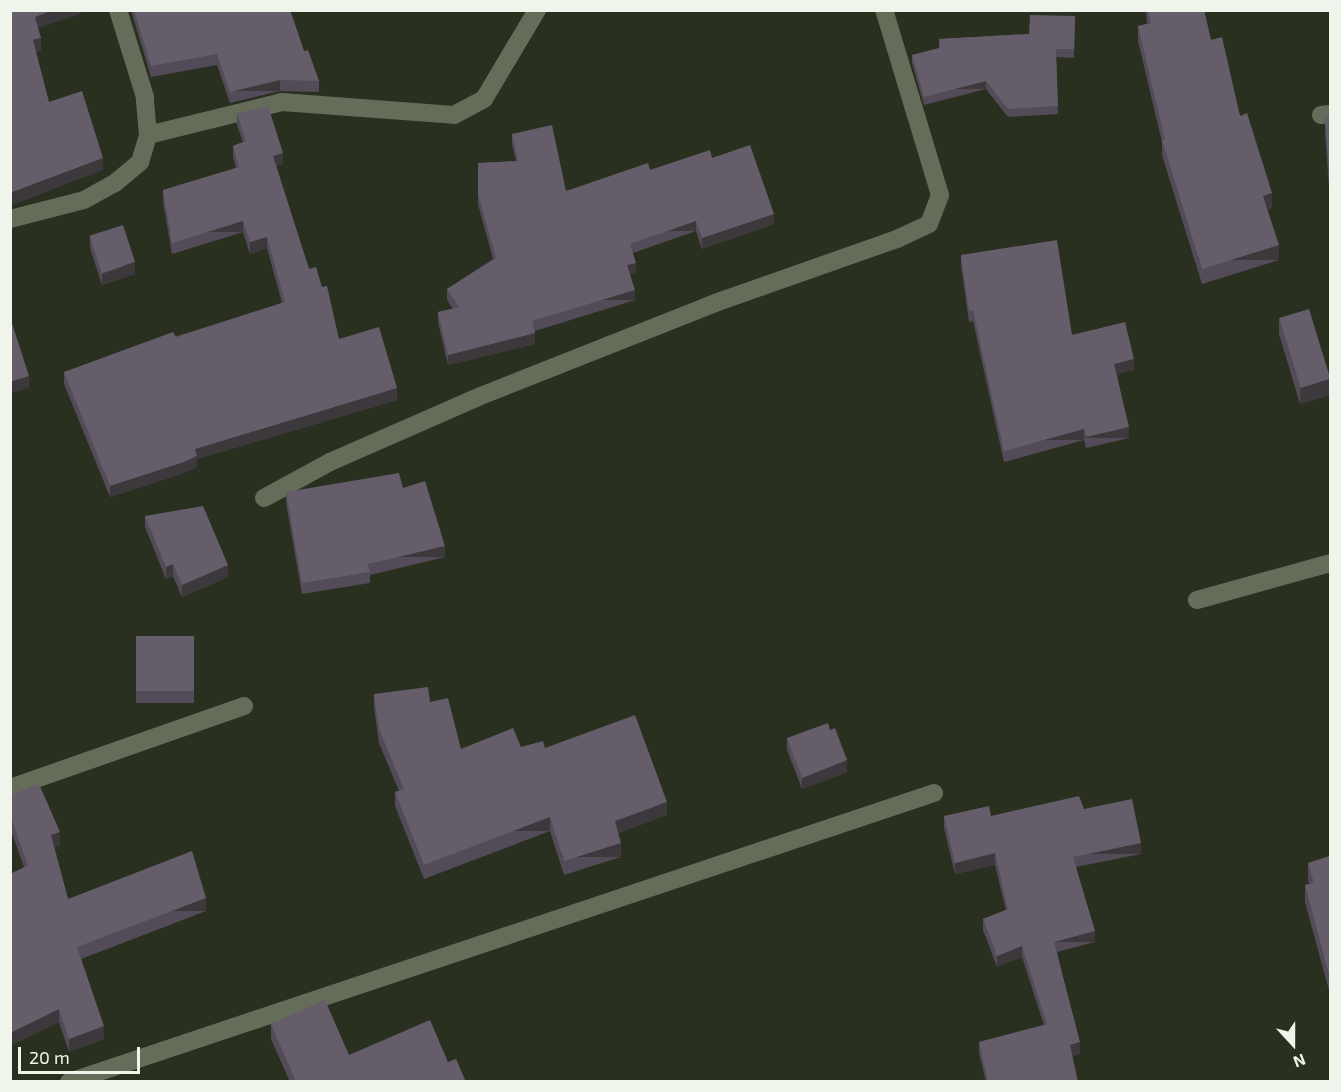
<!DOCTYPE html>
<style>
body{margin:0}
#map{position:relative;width:1341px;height:1092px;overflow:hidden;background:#293020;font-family:"Exo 2",sans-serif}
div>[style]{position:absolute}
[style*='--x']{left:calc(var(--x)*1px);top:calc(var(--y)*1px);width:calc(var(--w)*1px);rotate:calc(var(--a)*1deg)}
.minor>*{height:18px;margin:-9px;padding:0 9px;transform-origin:9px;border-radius:9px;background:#656d5a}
.wall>*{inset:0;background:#544b59;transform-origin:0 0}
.shaded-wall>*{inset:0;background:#3c383c;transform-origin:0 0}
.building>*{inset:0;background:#655d69;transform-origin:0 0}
span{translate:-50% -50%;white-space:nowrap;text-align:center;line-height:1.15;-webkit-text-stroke:4.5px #293020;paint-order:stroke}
.frame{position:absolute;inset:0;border:12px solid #f0f5eb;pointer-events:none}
.north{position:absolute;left:1263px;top:1014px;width:60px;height:60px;-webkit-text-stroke:4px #293020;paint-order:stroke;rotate:159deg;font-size:16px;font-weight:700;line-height:24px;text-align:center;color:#f0f5eb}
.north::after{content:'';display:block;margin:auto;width:21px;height:27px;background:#f0f5eb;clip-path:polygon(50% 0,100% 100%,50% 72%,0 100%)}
.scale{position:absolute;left:18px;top:1047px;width:122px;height:27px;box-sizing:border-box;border:3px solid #f0f5eb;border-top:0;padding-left:8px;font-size:18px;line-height:21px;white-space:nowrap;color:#f0f5eb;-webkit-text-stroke:4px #293020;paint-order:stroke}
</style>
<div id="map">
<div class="minor">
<div style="--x:1321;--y:115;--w:9;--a:-6"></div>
<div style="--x:148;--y:135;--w:138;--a:-13.8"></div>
<div style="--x:282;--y:102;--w:172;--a:4.3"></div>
<div style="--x:454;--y:115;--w:34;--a:-28"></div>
<div style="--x:484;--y:99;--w:104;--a:-59.2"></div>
<div style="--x:10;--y:219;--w:76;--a:-14.4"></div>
<div style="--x:84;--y:200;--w:35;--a:-29"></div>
<div style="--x:115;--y:183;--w:33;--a:-40"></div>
<div style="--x:140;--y:162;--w:28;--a:-73"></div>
<div style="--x:148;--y:135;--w:38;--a:-95"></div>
<div style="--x:145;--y:97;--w:91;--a:-107.2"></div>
<div style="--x:264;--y:498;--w:75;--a:-28.6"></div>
<div style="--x:330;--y:462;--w:162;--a:-23.7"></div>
<div style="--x:478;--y:397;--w:255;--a:-21.6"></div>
<div style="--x:715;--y:303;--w:193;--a:-19.4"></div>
<div style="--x:897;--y:239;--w:35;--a:-25"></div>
<div style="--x:929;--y:224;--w:31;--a:-69"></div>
<div style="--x:940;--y:195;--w:193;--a:-106.8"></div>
<div style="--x:1197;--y:600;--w:138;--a:-15.5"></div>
<div style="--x:10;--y:788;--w:248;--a:-19.3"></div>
<div style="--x:69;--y:1082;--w:912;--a:-18.47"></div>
</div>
<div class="wall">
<div style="clip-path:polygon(131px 10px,290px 10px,304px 51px,319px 81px,319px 92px,280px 91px,230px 103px,217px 65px,151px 77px)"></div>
<div style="clip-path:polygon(1146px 10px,1204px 10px,1211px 40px,1240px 116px,1272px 208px,1267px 209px,1279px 260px,1202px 284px,1162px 155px,1162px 142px,1138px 41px,1138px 26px,1147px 24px)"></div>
<div style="clip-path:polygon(1075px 16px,1074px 58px,1056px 57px,1058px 114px,1008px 117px,986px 89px,924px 105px,912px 63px,912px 55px,939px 48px,939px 39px,1029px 34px)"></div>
<div style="clip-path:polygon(237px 113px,283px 164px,276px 166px,309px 269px,339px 339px,397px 400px,197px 459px,197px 467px,184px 473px,110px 497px,64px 384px,64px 372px,282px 303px,267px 248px,250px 254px,243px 232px,172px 254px,163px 202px,163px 190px,236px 168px,233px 157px,233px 146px,243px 142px,237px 125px)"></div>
<div style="clip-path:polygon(1325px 115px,1330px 115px,1330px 201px,1325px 132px)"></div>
<div style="clip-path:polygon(512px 134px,566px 191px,650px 170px,712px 158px,774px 224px,702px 249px,696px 231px,633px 253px,636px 273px,630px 275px,635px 300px,535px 331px,535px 344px,448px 365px,438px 322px,438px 312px,453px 309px,447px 300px,447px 289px,493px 259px,478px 204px,478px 163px,516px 161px,512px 144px)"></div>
<div style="clip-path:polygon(90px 237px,135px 274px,102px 285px,90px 248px)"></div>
<div style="clip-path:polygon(961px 255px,1072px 335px,1134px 370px,1117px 374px,1129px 438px,1086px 448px,1084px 440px,1004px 462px,973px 321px,969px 322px,961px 266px)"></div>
<div style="clip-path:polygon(1279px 317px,1330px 395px,1300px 404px,1279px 334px)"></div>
<div style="clip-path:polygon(403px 488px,445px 557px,370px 575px,370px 583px,302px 594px,286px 503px,286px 492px)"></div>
<div style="clip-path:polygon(145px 516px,228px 577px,182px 597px,173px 576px,166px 579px,145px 527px)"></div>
<div style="left:136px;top:636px;width:58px;height:67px"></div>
<div style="clip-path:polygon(374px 694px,430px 702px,461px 749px,521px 747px,545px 748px,667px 815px,618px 833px,621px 857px,564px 875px,550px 831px,424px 879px,395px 806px,395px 792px,399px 791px,379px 743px,374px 707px)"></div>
<div style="clip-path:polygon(830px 730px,847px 772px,802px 789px,787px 750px,787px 738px)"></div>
<div style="clip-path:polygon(10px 795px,60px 845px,54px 847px,68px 899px,206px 911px,81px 959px,104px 1039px,69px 1052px,59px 1022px,10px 1046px,10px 874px,24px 867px,10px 828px)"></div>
<div style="clip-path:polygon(1084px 809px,1141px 854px,1076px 867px,1095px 942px,1057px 952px,1080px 1054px,1072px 1056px,1078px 1082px,986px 1082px,979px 1053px,979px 1042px,1044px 1025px,1022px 957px,997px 967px,983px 930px,983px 919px,1006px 910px,995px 865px,955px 874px,944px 828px,944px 816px,991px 816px)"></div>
<div style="clip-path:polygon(1330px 856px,1330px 994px,1305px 902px,1305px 885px,1309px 884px,1308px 879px,1308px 863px)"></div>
<div style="clip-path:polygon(271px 1024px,349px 1055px,448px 1062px,466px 1082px,290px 1082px,271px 1039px)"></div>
</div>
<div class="shaded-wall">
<div style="clip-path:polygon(54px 10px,81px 10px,81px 14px,35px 29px,35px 17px)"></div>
<div style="clip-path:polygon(41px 38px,41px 51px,33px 53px,33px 40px)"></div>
<div style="left:280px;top:80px;width:11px;height:51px;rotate:90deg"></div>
<div style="left:986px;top:81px;width:8px;height:64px;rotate:90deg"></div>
<div style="clip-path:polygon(283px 153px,283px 164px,273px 167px,273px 156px)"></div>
<div style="clip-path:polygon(103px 158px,103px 170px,10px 206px,10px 193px)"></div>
<div style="clip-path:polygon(1272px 193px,1272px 208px,1263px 211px,1263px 196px)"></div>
<div style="clip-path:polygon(774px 214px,774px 224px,702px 249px,702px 238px)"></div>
<div style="left:243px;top:221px;width:11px;height:74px;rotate:90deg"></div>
<div style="left:696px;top:221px;width:10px;height:70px;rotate:90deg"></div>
<div style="clip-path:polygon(267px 237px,267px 248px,250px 254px,250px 242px)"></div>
<div style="left:1279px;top:245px;width:15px;height:81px;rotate:90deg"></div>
<div style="clip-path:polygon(135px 262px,135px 274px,102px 285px,102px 274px)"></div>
<div style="clip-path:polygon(636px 263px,636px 273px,627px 276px,627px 265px)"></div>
<div style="left:635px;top:290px;width:10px;height:108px;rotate:90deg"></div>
<div style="clip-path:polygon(535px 333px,535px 344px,448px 365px,448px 355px)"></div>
<div style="clip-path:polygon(1134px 359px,1134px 370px,1114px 375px,1114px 364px)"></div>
<div style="clip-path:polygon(29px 376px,29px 388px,10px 393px,10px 382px)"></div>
<div style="clip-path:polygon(1330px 379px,1330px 395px,1300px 404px,1300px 388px)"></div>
<div style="clip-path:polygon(397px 388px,397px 400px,197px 459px,197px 467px,184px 473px,110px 497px,110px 486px,195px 449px)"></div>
<div style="left:1129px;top:427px;width:11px;height:44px;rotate:90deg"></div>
<div style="left:1084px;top:429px;width:11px;height:83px;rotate:90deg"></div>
<div style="left:445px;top:546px;width:11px;height:79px;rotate:90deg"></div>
<div style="clip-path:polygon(173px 564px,173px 576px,166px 579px,166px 567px)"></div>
<div style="clip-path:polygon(228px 565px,228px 577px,182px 597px,182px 585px)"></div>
<div style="clip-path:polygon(847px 760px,847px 772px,802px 789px,802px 778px)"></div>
<div style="clip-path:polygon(667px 802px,667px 815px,615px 835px,615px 821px)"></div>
<div style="left:550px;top:817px;width:14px;height:135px;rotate:90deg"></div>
<div style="clip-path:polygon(60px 832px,60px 845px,51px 848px,51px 835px)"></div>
<div style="left:621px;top:843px;width:14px;height:60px;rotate:90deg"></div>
<div style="left:1141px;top:843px;width:11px;height:69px;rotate:90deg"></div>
<div style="clip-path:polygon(995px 853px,995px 865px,955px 874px,955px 863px)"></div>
<div style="left:206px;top:898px;width:13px;height:138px;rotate:90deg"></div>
<div style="left:1095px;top:931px;width:11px;height:42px;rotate:90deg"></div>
<div style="clip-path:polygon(1022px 946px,1022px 957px,997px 967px,997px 956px)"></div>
<div style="clip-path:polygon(59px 1009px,59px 1022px,10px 1046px,10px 1033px)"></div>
<div style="clip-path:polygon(104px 1026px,104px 1039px,69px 1052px,69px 1039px)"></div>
<div style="clip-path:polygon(1080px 1042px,1080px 1054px,1070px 1057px,1070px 1045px)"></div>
</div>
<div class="building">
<div style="clip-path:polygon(10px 10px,54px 10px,35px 17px,41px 38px,33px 40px,49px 102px,82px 91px,103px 158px,10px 193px)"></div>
<div style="clip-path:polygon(134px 10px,290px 10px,304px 51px,308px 50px,319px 81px,280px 80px,230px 92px,217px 54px,151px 66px)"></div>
<div style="clip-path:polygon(1148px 10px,1204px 10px,1211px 40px,1222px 37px,1240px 116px,1247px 113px,1272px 193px,1263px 196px,1279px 245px,1202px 269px,1162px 140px,1165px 139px,1138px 26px,1151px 23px)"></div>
<div style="clip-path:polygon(1030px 15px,1075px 16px,1074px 49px,1056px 49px,1058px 106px,1008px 109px,986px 81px,924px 97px,912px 55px,940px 48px,939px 39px,1029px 34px)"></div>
<div style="clip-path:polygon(268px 106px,283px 153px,273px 156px,309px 269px,316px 267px,322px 287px,327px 286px,339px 339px,379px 327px,397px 388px,195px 449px,197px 456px,184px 462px,110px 486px,64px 372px,173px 332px,176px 337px,285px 302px,267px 237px,250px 242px,243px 221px,172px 243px,163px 190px,239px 167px,233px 146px,246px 141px,237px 113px)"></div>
<div style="clip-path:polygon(1325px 115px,1330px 115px,1330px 185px)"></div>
<div style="clip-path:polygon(552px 125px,566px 191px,648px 163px,650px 170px,710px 150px,712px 158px,750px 145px,774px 214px,702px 238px,696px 221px,630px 244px,636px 263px,627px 265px,635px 290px,532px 321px,535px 333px,448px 355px,438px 312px,459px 307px,447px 289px,496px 258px,478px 194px,478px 163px,518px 161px,512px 134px)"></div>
<div style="left:123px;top:225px;width:39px;height:35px;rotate:72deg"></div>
<div style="clip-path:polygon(1057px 240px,1072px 335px,1125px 322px,1134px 359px,1114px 364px,1129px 427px,1086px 437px,1084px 429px,1004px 451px,973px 310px,969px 311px,961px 255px)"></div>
<div style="left:1309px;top:309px;width:73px;height:31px;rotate:73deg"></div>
<div style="clip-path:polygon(10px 317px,29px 376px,10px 382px)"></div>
<div style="clip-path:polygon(399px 473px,403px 488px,425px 481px,445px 546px,368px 564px,370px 572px,302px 583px,286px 492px)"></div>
<div style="clip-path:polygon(203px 506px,228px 565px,182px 585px,173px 564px,166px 567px,145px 516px)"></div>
<div style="left:136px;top:636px;width:58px;height:55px"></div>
<div style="clip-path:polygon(428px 687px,430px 702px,448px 698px,461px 749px,513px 728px,521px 747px,543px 741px,545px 748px,635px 715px,667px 802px,615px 821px,621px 843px,564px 861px,550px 817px,424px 865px,395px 792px,404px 789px,379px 729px,374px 694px)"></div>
<div style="clip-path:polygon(828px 723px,830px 730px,835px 728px,847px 760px,802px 778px,787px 738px)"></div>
<div style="clip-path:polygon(39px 784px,60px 832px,51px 835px,68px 899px,192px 851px,206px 898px,77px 947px,104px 1026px,69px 1039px,59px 1009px,10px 1033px,10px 874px,28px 866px,10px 815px,10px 795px)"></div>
<div style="clip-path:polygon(1079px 796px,1084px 809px,1132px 799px,1141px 843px,1073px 857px,1095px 931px,1054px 942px,1080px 1042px,1070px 1045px,1078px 1082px,988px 1082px,979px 1042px,1047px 1024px,1022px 946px,997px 956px,983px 919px,1008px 909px,995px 853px,955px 863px,944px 816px,989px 806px,991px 816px)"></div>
<div style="clip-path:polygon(1330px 856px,1330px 978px,1305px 885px,1314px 883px,1308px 863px)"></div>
<div style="clip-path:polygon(325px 1000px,349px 1055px,430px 1020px,448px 1062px,456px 1059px,466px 1082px,296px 1082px,271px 1024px)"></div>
</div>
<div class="frame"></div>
<div class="north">N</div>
<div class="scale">20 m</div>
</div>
